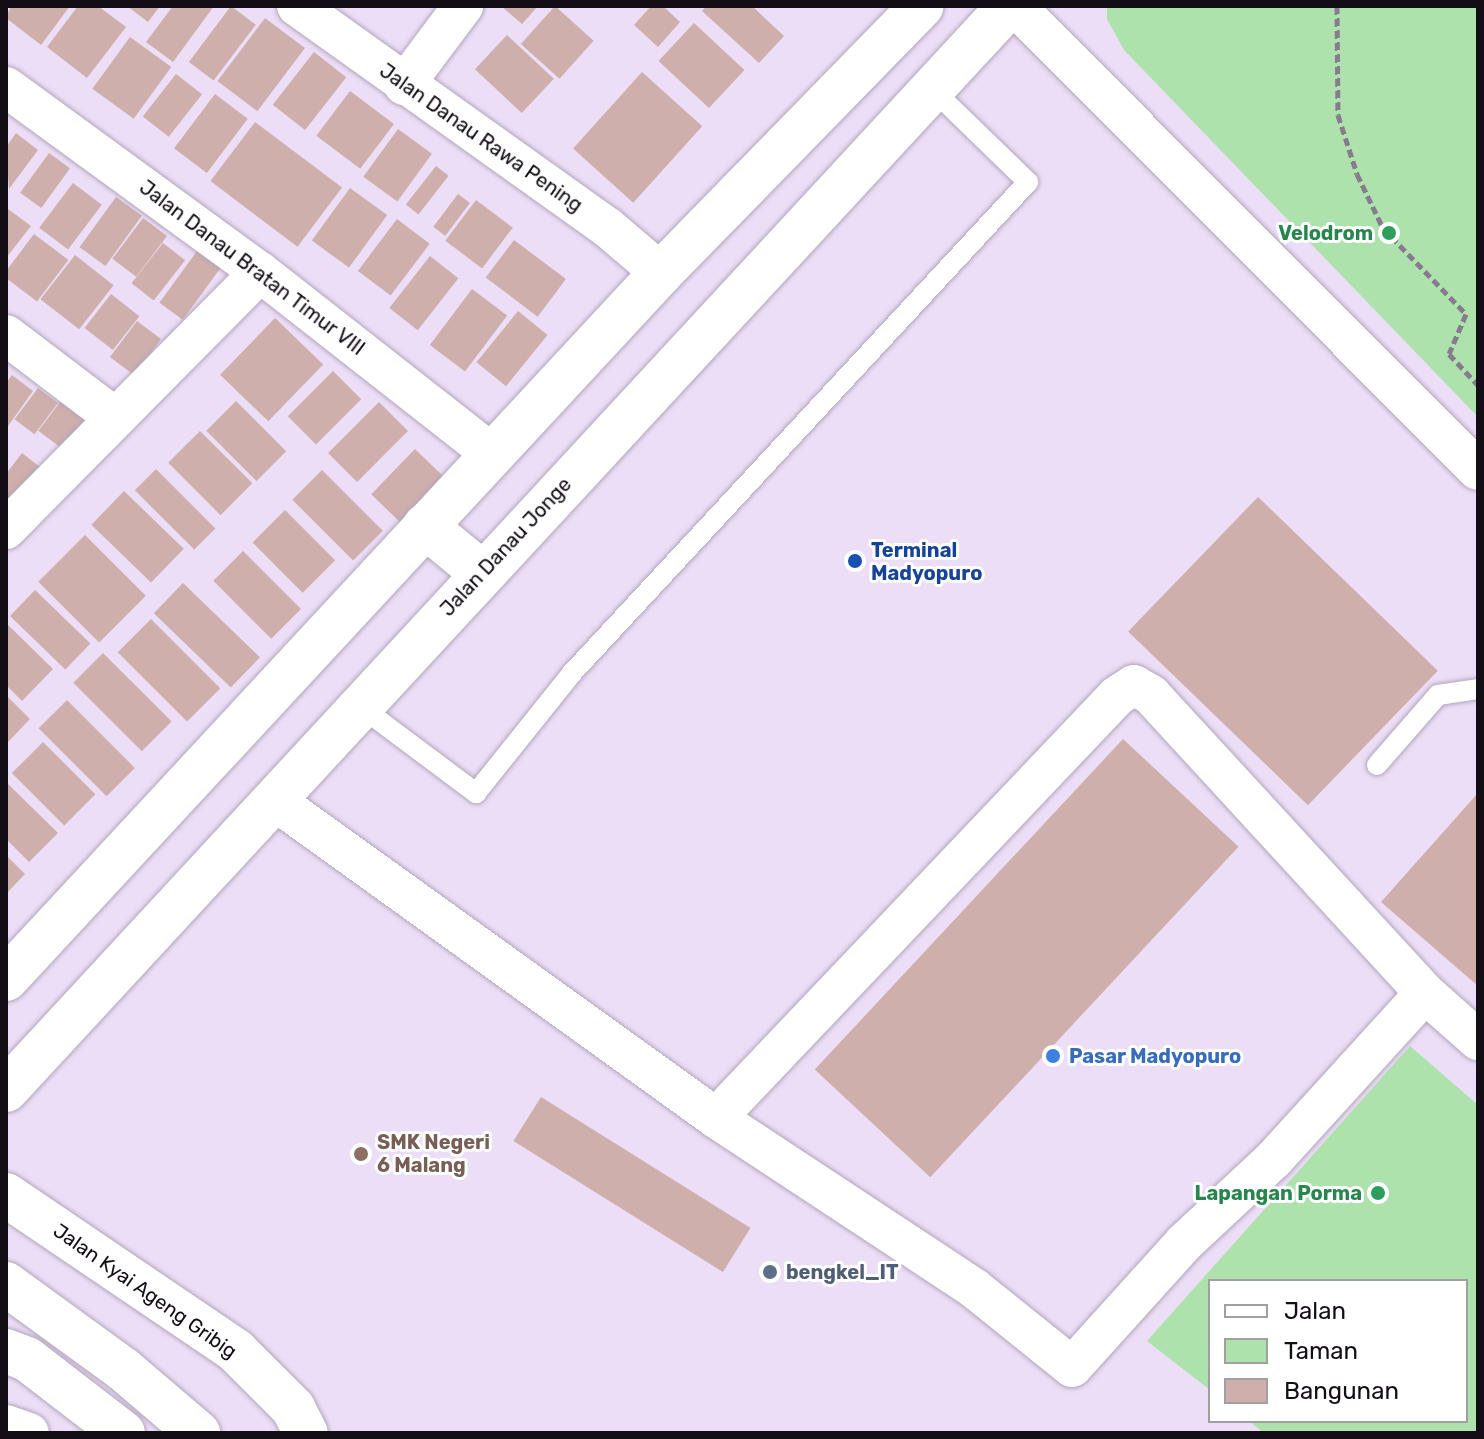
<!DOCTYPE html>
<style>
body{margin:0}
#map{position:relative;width:1484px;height:1439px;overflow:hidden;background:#ecdef6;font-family:Rubik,sans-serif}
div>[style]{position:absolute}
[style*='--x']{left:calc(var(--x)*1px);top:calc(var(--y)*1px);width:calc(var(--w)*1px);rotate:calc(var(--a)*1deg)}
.green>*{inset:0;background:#aee2ac}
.building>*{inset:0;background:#ceafab;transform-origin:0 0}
.path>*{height:5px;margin-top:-2.5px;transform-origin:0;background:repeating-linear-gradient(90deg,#867c8d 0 8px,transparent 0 12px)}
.roads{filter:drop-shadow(0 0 2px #b2a5bc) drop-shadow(0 0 2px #b2a5bc)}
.lane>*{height:20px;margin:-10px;padding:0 10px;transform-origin:10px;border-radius:10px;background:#fff}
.street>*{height:40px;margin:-20px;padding:0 20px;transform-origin:20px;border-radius:20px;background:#fff}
.secondary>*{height:44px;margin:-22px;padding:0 22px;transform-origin:22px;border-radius:22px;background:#fff}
.primary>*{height:44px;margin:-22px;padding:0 22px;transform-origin:22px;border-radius:22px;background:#fff}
.highway>*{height:44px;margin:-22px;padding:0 22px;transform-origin:22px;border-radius:22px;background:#fff}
.dots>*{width:22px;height:22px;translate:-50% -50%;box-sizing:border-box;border:4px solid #fff;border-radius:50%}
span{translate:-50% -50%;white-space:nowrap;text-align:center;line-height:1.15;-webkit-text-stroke:6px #fff;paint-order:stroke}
.street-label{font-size:20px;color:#130e16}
.leisure-label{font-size:20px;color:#27864d;font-weight:700}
.right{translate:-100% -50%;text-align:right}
.transit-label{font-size:20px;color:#164399;font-weight:700}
.left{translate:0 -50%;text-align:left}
.shop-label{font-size:20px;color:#366cbe;font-weight:700}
.education-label{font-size:20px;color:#785e54;font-weight:700}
.service-label{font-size:20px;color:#4e5e75;font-weight:700}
.frame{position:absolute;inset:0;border:8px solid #130e16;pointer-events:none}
.legend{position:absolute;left:1208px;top:1279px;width:260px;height:144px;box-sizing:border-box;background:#fff;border:2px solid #a19fa2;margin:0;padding:10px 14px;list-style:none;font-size:24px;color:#130e16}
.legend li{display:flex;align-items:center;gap:16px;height:40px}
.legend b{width:40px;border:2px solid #a19fa2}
</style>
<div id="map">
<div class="green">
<div style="clip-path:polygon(1107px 6px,1478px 6px,1478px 417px,1124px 50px,1107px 19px)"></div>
<div style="clip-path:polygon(1410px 1046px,1478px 1105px,1478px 1433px,1264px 1433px,1249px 1421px,1466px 1421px,1466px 1281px,1210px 1281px,1210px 1390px,1147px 1341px)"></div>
</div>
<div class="building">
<div style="clip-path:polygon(11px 6px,70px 6px,41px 45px,6px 18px)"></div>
<div style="clip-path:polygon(78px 6px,98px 6px,126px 27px,87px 78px,47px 47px)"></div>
<div style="clip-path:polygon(127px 6px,160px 6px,148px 22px)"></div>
<div style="clip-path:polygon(173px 6px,214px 6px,173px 62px,146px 42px)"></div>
<div style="left:231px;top:6px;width:31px;height:70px;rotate:37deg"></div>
<div style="clip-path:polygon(501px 6px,538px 6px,522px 24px)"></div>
<div style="left:555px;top:6px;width:52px;height:51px;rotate:42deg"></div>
<div style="clip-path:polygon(651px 6px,663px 6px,680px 22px,658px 47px,634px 25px)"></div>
<div style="clip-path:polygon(706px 6px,752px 6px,784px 36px,759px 63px,702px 11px)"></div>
<div style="left:265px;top:18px;width:50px;height:79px;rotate:37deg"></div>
<div style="left:694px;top:23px;width:69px;height:52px;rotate:43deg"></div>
<div style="left:507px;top:35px;width:64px;height:47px;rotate:43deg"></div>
<div style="left:130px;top:37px;width:51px;height:64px;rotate:36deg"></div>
<div style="left:314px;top:52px;width:41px;height:67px;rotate:38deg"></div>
<div style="left:642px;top:72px;width:81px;height:103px;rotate:42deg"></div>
<div style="left:176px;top:74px;width:33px;height:54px;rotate:38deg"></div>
<div style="left:350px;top:91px;width:55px;height:56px;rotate:37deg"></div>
<div style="left:215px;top:94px;width:41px;height:68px;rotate:37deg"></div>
<div style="left:255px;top:122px;width:109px;height:74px;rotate:37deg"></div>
<div style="left:398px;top:129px;width:42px;height:59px;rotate:36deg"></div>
<div style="clip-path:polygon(16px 133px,38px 150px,9px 189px,6px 147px)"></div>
<div style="left:49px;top:153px;width:26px;height:49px;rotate:36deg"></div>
<div style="left:436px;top:166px;width:16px;height:49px;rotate:38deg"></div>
<div style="left:73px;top:183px;width:36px;height:56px;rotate:37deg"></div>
<div style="left:350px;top:188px;width:46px;height:65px;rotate:36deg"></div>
<div style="left:458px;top:194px;width:15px;height:41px;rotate:37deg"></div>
<div style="left:116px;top:197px;width:32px;height:62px;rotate:36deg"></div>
<div style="left:476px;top:200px;width:46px;height:51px;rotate:37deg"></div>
<div style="clip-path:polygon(8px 209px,31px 226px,6px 258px,6px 212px)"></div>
<div style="left:143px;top:218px;width:30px;height:51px;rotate:37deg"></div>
<div style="left:397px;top:219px;width:41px;height:65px;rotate:37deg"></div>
<div style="left:34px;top:234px;width:43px;height:52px;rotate:37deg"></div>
<div style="left:514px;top:240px;width:65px;height:47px;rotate:37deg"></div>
<div style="left:163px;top:243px;width:28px;height:51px;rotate:38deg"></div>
<div style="left:197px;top:251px;width:29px;height:64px;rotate:36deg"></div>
<div style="left:75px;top:255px;width:49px;height:56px;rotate:38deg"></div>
<div style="left:430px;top:256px;width:36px;height:66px;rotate:38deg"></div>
<div style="left:472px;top:289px;width:44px;height:70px;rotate:37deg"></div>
<div style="left:111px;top:294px;width:36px;height:43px;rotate:38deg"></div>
<div style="left:518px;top:311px;width:38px;height:66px;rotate:39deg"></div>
<div style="left:275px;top:318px;width:67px;height:79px;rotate:44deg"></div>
<div style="left:137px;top:321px;width:30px;height:45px;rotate:37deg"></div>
<div style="left:333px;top:371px;width:40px;height:64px;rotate:45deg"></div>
<div style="clip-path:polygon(12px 375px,33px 391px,6px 429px,6px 383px)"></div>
<div style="left:38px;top:388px;width:25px;height:39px;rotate:37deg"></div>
<div style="left:236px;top:401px;width:71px;height:42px;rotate:45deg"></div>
<div style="left:60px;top:402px;width:30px;height:36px;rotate:37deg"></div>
<div style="left:379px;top:402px;width:41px;height:72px;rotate:45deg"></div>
<div style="left:200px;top:431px;width:74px;height:45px;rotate:45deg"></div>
<div style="left:415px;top:449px;width:45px;height:63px;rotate:44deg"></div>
<div style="clip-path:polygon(22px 453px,40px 467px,14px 502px,6px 496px,6px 474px)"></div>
<div style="left:156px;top:469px;width:84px;height:30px;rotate:45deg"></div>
<div style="left:322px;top:470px;width:86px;height:42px;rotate:45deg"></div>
<div style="left:124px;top:491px;width:83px;height:47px;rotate:44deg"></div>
<div style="left:1258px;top:497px;width:250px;height:187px;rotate:44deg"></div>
<div style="left:285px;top:510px;width:71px;height:46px;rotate:45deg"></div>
<div style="left:85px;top:535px;width:86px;height:66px;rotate:45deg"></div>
<div style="left:243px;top:551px;width:82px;height:42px;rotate:45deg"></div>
<div style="left:183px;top:583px;width:107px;height:42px;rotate:44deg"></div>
<div style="left:35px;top:590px;width:77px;height:36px;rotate:44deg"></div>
<div style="left:151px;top:619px;width:98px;height:47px;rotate:45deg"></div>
<div style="clip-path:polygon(6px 623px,53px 669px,22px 701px,6px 685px)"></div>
<div style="left:103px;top:653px;width:97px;height:42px;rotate:45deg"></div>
<div style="clip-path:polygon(6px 695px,30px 719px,6px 744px)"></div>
<div style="left:67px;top:700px;width:96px;height:40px;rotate:45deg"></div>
<div style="left:1123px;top:739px;width:158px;height:452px;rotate:43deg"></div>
<div style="left:43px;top:742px;width:74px;height:44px;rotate:45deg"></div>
<div style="clip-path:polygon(6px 782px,58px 833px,29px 862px,6px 839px)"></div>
<div style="clip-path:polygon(1478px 793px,1478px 986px,1381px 902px)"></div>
<div style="clip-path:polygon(6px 855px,25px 874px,6px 894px)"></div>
<div style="left:541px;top:1097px;width:247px;height:52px;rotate:32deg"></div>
</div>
<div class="path">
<div style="--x:1337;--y:6;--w:109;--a:89.5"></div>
<div style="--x:1338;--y:115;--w:62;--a:72.1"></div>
<div style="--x:1357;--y:174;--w:60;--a:64.3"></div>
<div style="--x:1383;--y:228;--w:120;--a:46"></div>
<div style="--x:1466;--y:314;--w:43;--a:113"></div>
<div style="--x:1449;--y:354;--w:42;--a:46.9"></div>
</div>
<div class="roads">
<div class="lane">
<div style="--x:361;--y:707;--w:144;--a:36.8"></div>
<div style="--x:476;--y:793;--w:154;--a:-51.3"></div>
<div style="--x:572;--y:673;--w:670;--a:-47.12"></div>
<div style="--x:1028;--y:182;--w:132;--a:-135.9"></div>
<div style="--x:1377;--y:765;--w:93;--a:-48.9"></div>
<div style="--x:1438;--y:695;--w:40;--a:-8.5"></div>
</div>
<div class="street">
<div style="--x:297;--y:6;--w:381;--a:35.5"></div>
<div style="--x:607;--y:227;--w:71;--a:40.4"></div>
<div style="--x:1015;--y:6;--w:655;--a:45.06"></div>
<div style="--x:404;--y:85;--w:99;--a:-53.2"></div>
<div style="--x:6;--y:87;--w:314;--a:36.1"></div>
<div style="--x:260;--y:272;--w:296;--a:38.1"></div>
<div style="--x:6;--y:335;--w:136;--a:37.2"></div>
<div style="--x:6;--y:529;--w:361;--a:-45.3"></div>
<div style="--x:274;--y:800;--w:545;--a:35.73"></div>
<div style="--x:716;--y:1118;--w:582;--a:-46.46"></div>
<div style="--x:1117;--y:696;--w:20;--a:-33"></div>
<div style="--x:1134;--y:685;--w:20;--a:30"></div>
<div style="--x:1151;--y:695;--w:405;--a:47.4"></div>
<div style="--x:1425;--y:993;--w:71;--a:41.6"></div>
<div style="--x:716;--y:1118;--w:310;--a:33.4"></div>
<div style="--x:975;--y:1289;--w:124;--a:38.8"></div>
<div style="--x:1072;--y:1367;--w:167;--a:-47.9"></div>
<div style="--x:1184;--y:1243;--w:123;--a:-43"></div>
<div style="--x:1274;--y:1159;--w:224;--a:-47.7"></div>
<div style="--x:6;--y:1425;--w:24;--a:19"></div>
</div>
<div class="secondary">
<div style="--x:425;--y:526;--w:72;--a:39.4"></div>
<div style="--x:6;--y:979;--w:963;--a:-47.15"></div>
<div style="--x:661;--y:273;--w:373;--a:-45.7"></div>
<div style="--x:6;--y:1090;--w:1477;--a:-47.22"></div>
</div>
<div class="primary">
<div style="--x:6;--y:1195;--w:278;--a:34.1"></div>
<div style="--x:236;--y:1351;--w:81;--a:45"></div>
<div style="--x:293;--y:1408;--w:28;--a:63"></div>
<div style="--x:6;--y:1284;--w:145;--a:36"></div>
<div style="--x:123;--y:1369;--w:99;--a:40.5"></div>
</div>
<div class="highway">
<div style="--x:6;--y:1351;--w:22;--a:21"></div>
<div style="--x:27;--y:1359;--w:121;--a:37.6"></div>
</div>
</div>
<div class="dots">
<div style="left:1389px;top:233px;background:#2e9e5b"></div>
<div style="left:855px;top:561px;background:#1a4fb4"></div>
<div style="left:1053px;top:1056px;background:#3f7fe0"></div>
<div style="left:361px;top:1154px;background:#8d6e63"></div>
<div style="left:1378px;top:1193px;background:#2e9e5b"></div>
<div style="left:770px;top:1272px;background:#5c6f8a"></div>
</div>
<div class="street-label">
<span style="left:481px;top:138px;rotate:35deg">Jalan Danau Rawa Pening</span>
<span style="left:252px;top:268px;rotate:37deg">Jalan Danau Bratan Timur VIII</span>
<span style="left:506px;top:547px;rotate:-47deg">Jalan Danau Jonge</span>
<span style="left:145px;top:1291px;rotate:35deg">Jalan Kyai Ageng Gribig</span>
</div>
<div class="leisure-label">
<span class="right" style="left:1373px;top:233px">Velodrom</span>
<span class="right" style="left:1362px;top:1193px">Lapangan Porma</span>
</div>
<div class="transit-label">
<span class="left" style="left:871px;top:562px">Terminal<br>Madyopuro</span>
</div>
<div class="shop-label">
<span class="left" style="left:1069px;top:1056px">Pasar Madyopuro</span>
</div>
<div class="education-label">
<span class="left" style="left:377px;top:1154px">SMK Negeri<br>6 Malang</span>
</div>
<div class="service-label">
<span class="left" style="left:786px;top:1272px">bengkel_IT</span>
</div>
<div class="frame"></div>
<ul class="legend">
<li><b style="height:10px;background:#fff"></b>Jalan</li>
<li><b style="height:22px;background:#aee2ac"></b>Taman</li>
<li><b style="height:22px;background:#ceafab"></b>Bangunan</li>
</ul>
</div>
